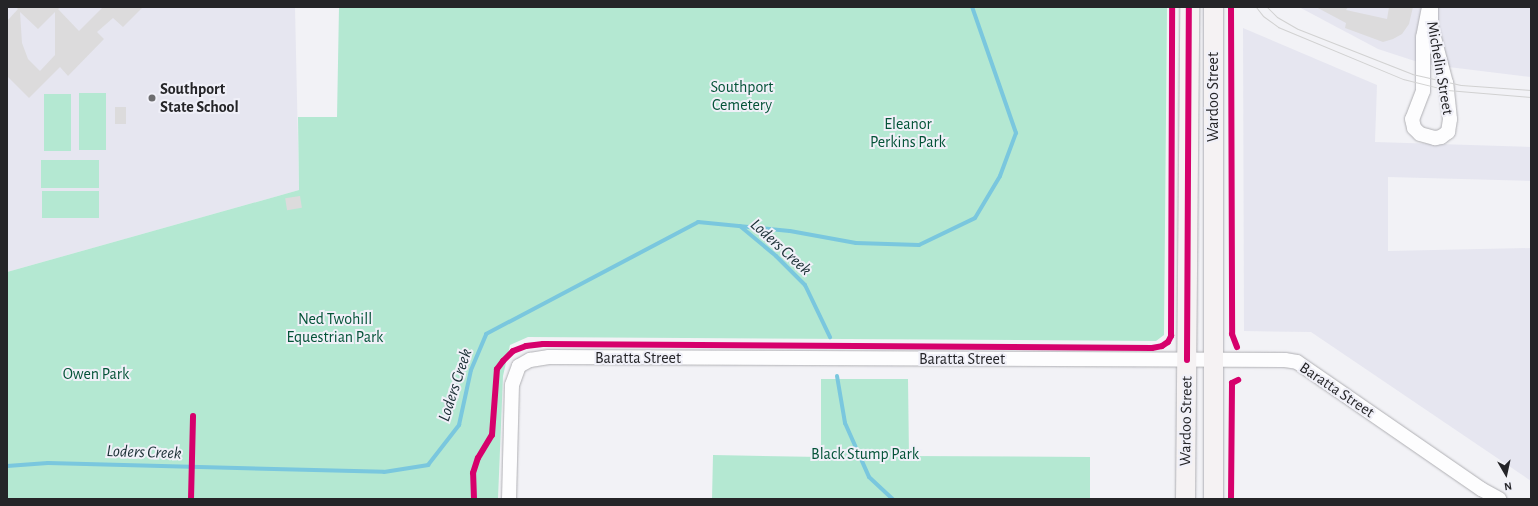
<!DOCTYPE html>
<style>
body{margin:0}
#map{position:relative;width:1538px;height:506px;overflow:hidden;background:#f2f2f6;font-family:"Alegreya Sans",sans-serif}
div>[style]{position:absolute}
[style*='--x']{left:calc(var(--x)*1px);top:calc(var(--y)*1px);width:calc(var(--w)*1px);rotate:calc(var(--a)*1deg)}
.built>*{inset:0;background:#e6e6f0}
.green>*{inset:0;background:#b4e8d2;transform-origin:0 0}
.stream>*{height:4px;margin:-2px;padding:0 2px;transform-origin:2px;border-radius:2px;background:#7ac7de}
.building>*{inset:0;background:#dcdbdc;transform-origin:0 0}
.roads{filter:drop-shadow(0 0 1px #afafb3) drop-shadow(0 0 1px #afafb3)}
.minor>*{height:14px;margin:-7px;padding:0 7px;transform-origin:7px;border-radius:7px;background:#fdfdfe}
.secondary>*{height:19px;margin:-9.5px;padding:0 9.5px;transform-origin:9.5px;border-radius:9.5px;background:#f5f2f3}
.tram>*{height:1px;margin:-0.5px;padding:0 0.5px;transform-origin:0.5px;border-radius:0.5px;background:#d1d1d1}
.cycleway>*{height:6px;margin:-3px;padding:0 3px;transform-origin:3px;border-radius:3px;background:#d6006c}
.dots>*{width:11px;height:11px;translate:-50% -50%;box-sizing:border-box;border:2px solid #f0f0f8;border-radius:50%}
span{translate:-50% -50%;white-space:nowrap;text-align:center;line-height:1.15;-webkit-text-stroke:4px #f0f0f8;paint-order:stroke}
.street-label{font-size:16px;color:#252528}
.park-label{font-size:16px;color:#045338}
.poi-label{font-size:16px;color:#252528;font-weight:700}
.left{translate:0 -50%;text-align:left}
.water-label{font-size:17px;color:#1a2e34;font-style:italic}
.frame{position:absolute;inset:0;border:8px solid #252528;pointer-events:none}
.north{position:absolute;left:1486px;top:454px;width:40px;height:40px;-webkit-text-stroke:3px #f0f0f8;paint-order:stroke;rotate:171deg;font-size:11px;font-weight:700;line-height:16px;text-align:center;color:#252528}
.north::after{content:'';display:block;margin:auto;width:14px;height:18px;background:#252528;clip-path:polygon(50% 0,100% 100%,50% 72%,0 100%)}
</style>
<div id="map">
<div class="built">
<div style="clip-path:polygon(7px 7px,295px 7px,299px 190px,7px 272px)"></div>
<div style="clip-path:polygon(1299px 7px,1531px 7px,1531px 77px,1424px 64px,1378px 49px)"></div>
<div style="clip-path:polygon(1243px 28px,1377px 85px,1375px 142px,1531px 147px,1531px 181px,1388px 177px,1388px 251px,1531px 248px,1531px 481px,1311px 332px,1244px 331px)"></div>
</div>
<div class="green">
<div style="clip-path:polygon(339px 7px,1167px 7px,1164px 335px,1156px 341px,528px 337px,510px 345px,503px 376px,498px 499px,7px 499px,7px 272px,299px 190px,298px 117px,337px 117px)"></div>
<div style="left:79px;top:93px;width:27px;height:57px"></div>
<div style="left:44px;top:94px;width:27px;height:57px"></div>
<div style="left:41px;top:160px;width:58px;height:28px"></div>
<div style="left:42px;top:191px;width:57px;height:27px"></div>
<div style="clip-path:polygon(821px 379px,908px 379px,909px 456px,1090px 457px,1090px 499px,712px 499px,713px 455px,821px 457px)"></div>
</div>
<div class="stream">
<div style="--x:740;--y:226;--w:47;--a:39.8"></div>
<div style="--x:776;--y:256;--w:41;--a:45"></div>
<div style="--x:805;--y:285;--w:58;--a:64.3"></div>
<div style="--x:837;--y:376;--w:48;--a:80.3"></div>
<div style="--x:845;--y:423;--w:59;--a:66"></div>
<div style="--x:869;--y:477;--w:33;--a:43"></div>
<div style="--x:7;--y:466;--w:41;--a:-4.2"></div>
<div style="--x:48;--y:463;--w:336;--a:1.5"></div>
<div style="--x:384;--y:472;--w:45;--a:-9"></div>
<div style="--x:428;--y:465;--w:51;--a:-52.2"></div>
<div style="--x:459;--y:425;--w:56;--a:-77.7"></div>
<div style="--x:471;--y:370;--w:39;--a:-67"></div>
<div style="--x:486;--y:334;--w:240;--a:-27.8"></div>
<div style="--x:698;--y:222;--w:92;--a:5.6"></div>
<div style="--x:790;--y:231;--w:67;--a:10.3"></div>
<div style="--x:856;--y:243;--w:63;--a:1.8"></div>
<div style="--x:919;--y:245;--w:62;--a:-25.7"></div>
<div style="--x:975;--y:218;--w:49;--a:-59.2"></div>
<div style="--x:1000;--y:176;--w:46;--a:-69.6"></div>
<div style="--x:1016;--y:133;--w:133;--a:-109.2"></div>
</div>
<div class="building">
<div style="clip-path:polygon(evenodd,16px 7px,61px 7px,58px 9px,79px 31px,103px 7px,143px 7px,123px 27px,113px 18px,97px 32px,104px 39px,68px 76px,60px 67px,29px 98px,7px 76px,7px 21px,18px 9px,16px 7px,20px 12px,38px 29px,55px 12px,55px 55px,40px 71px,28px 59px,22px 43px,20px 12px)"></div>
<div style="clip-path:polygon(1316px 7px,1348px 7px,1346px 10px,1387px 19px,1389px 7px,1413px 7px,1409px 24px,1402px 34px,1393px 39px,1383px 42px,1345px 28px,1346px 23px)"></div>
<div style="left:115px;top:107px;width:11px;height:17px"></div>
<div style="left:300px;top:196px;width:12px;height:15px;rotate:81deg"></div>
</div>
<div class="roads">
<div class="minor">
<div style="--x:1429;--y:7;--w:31;--a:101"></div>
<div style="--x:1423;--y:37;--w:54;--a:90"></div>
<div style="--x:1423;--y:91;--w:30;--a:111"></div>
<div style="--x:1412;--y:119;--w:9;--a:77"></div>
<div style="--x:1414;--y:128;--w:8;--a:45"></div>
<div style="--x:1420;--y:134;--w:16;--a:15"></div>
<div style="--x:1435;--y:138;--w:6;--a:-9"></div>
<div style="--x:1441;--y:137;--w:9;--a:-36"></div>
<div style="--x:1448;--y:132;--w:13;--a:-81"></div>
<div style="--x:1450;--y:119;--w:36;--a:-96"></div>
<div style="--x:1446;--y:83;--w:59;--a:-104.7"></div>
<div style="--x:1431;--y:26;--w:19;--a:-90"></div>
<div style="--x:509;--y:499;--w:114;--a:-88.5"></div>
<div style="--x:512;--y:385;--w:20;--a:-70"></div>
<div style="--x:519;--y:366;--w:13;--a:-29"></div>
<div style="--x:530;--y:360;--w:19;--a:-9"></div>
<div style="--x:549;--y:357;--w:736;--a:0.23"></div>
<div style="--x:1285;--y:360;--w:12;--a:9"></div>
<div style="--x:1297;--y:362;--w:224;--a:34.6"></div>
<div style="--x:1481;--y:489;--w:21;--a:29"></div>
</div>
<div class="secondary">
<div style="--x:1185;--y:499;--w:492;--a:-89.5"></div>
<div style="--x:1213;--y:499;--w:492;--a:-90"></div>
</div>
</div>
<div class="tram">
<div style="--x:1256;--y:7;--w:11;--a:52"></div>
<div style="--x:1263;--y:16;--w:19;--a:36"></div>
<div style="--x:1278;--y:27;--w:135;--a:22.6"></div>
<div style="--x:1403;--y:79;--w:45;--a:14"></div>
<div style="--x:1447;--y:90;--w:84;--a:4.8"></div>
<div style="--x:1267;--y:7;--w:14;--a:45"></div>
<div style="--x:1277;--y:17;--w:24;--a:30"></div>
<div style="--x:1298;--y:29;--w:123;--a:21.5"></div>
<div style="--x:1412;--y:74;--w:50;--a:12.7"></div>
<div style="--x:1461;--y:85;--w:70;--a:4.1"></div>
</div>
<div class="cycleway">
<div style="--x:1231;--y:7;--w:327;--a:89.8"></div>
<div style="--x:1232;--y:334;--w:14;--a:69"></div>
<div style="--x:1187;--y:360;--w:353;--a:-89.7"></div>
<div style="--x:191;--y:499;--w:83;--a:-88.6"></div>
<div style="--x:474;--y:499;--w:26;--a:-92"></div>
<div style="--x:473;--y:473;--w:16;--a:-72"></div>
<div style="--x:478;--y:458;--w:27;--a:-59"></div>
<div style="--x:492;--y:435;--w:66;--a:-85.7"></div>
<div style="--x:497;--y:369;--w:10;--a:-53"></div>
<div style="--x:503;--y:361;--w:14;--a:-45"></div>
<div style="--x:513;--y:351;--w:14;--a:-21"></div>
<div style="--x:526;--y:346;--w:17;--a:-7"></div>
<div style="--x:543;--y:344;--w:609;--a:0.38"></div>
<div style="--x:1152;--y:348;--w:10;--a:-11"></div>
<div style="--x:1162;--y:346;--w:7;--a:-34"></div>
<div style="--x:1168;--y:342;--w:7;--a:-63"></div>
<div style="--x:1171;--y:336;--w:329;--a:-89.8"></div>
<div style="--x:1231;--y:499;--w:116;--a:-89.5"></div>
<div style="--x:1232;--y:383;--w:7;--a:-27"></div>
</div>
<div class="dots">
<div style="left:152px;top:98px;background:#6d6d70"></div>
</div>
<div class="street-label">
<span style="left:1440px;top:68px;rotate:80deg">Michelin Street</span>
<span style="left:1213px;top:97px;rotate:-90deg">Wardoo Street</span>
<span style="left:638px;top:358px">Baratta Street</span>
<span style="left:962px;top:359px">Baratta Street</span>
<span style="left:1337px;top:390px;rotate:34deg">Baratta Street</span>
<span style="left:1186px;top:421px;rotate:-89deg">Wardoo Street</span>
</div>
<div class="park-label">
<span style="left:742px;top:96px">Southport<br>Cemetery</span>
<span style="left:908px;top:133px">Eleanor<br>Perkins Park</span>
<span style="left:335px;top:328px">Ned Twohill<br>Equestrian Park</span>
<span style="left:96px;top:374px">Owen Park</span>
<span style="left:865px;top:454px">Black Stump Park</span>
</div>
<div class="poi-label">
<span class="left" style="left:160px;top:98px">Southport<br>State School</span>
</div>
<div class="water-label">
<span style="left:781px;top:247px;rotate:42deg">Loders Creek</span>
<span style="left:455px;top:385px;rotate:-72deg">Loders Creek</span>
<span style="left:144px;top:452px;rotate:2deg">Loders Creek</span>
</div>
<div class="frame"></div>
<div class="north">N</div>
</div>
